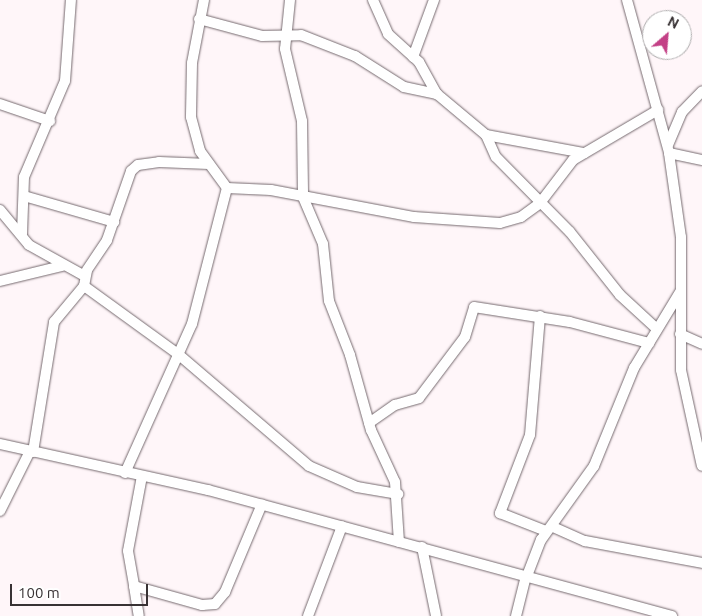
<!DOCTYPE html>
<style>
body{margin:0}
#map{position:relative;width:702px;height:616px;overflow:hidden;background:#fff6f9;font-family:Ubuntu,sans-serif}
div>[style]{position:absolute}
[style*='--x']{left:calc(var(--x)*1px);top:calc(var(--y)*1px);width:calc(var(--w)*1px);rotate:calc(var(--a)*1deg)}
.roads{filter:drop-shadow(0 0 1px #766a6f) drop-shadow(0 0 1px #766a6f)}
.minor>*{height:10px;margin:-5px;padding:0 5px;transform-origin:5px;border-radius:5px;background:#fff}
span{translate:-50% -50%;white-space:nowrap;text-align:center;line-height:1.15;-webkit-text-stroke:5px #fff;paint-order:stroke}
.north{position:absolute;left:642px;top:10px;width:50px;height:50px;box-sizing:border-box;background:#fff;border:1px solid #afadae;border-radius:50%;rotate:27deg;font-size:14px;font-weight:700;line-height:20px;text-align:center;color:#383234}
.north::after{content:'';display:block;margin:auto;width:18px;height:22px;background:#c34086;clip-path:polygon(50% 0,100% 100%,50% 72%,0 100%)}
.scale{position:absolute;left:10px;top:584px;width:138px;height:22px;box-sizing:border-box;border:2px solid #383234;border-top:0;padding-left:6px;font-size:15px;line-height:18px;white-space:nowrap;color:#383234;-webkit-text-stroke:4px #fff;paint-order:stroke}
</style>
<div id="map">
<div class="roads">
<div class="minor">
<div style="--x:204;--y:0;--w:64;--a:100.8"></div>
<div style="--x:192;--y:63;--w:54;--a:91.1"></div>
<div style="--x:191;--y:117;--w:35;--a:75"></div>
<div style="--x:200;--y:151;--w:46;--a:53.9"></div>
<div style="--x:290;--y:0;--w:49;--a:95.8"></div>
<div style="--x:285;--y:49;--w:74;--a:76.7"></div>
<div style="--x:302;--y:121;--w:76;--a:89.2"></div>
<div style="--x:303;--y:197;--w:51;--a:66.9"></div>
<div style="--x:323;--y:244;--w:57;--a:84"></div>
<div style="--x:329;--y:301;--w:58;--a:68.7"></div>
<div style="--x:350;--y:355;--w:78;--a:74.4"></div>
<div style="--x:371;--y:430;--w:57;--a:65.2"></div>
<div style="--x:395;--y:482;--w:60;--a:86.2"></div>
<div style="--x:373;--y:0;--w:37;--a:66"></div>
<div style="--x:388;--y:34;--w:42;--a:42.1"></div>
<div style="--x:419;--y:62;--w:37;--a:61"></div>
<div style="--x:437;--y:94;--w:64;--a:39.9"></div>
<div style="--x:486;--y:135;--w:24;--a:66"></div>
<div style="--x:496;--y:157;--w:105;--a:45.4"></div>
<div style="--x:570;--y:232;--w:80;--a:51.6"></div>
<div style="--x:620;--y:295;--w:50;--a:42.6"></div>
<div style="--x:627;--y:0;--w:159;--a:74.6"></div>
<div style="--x:669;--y:153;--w:85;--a:81.9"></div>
<div style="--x:681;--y:237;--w:133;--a:90"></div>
<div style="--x:681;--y:370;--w:98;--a:77.7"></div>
<div style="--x:199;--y:19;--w:65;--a:15.1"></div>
<div style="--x:262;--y:36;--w:39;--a:-1"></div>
<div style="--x:301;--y:35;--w:58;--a:21.3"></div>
<div style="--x:355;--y:56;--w:58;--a:32.3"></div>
<div style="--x:404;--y:87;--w:34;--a:12"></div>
<div style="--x:413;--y:57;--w:61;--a:-69.8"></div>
<div style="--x:0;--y:104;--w:53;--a:18.8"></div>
<div style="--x:486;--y:135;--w:100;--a:10.4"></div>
<div style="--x:668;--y:145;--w:36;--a:-67"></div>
<div style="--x:682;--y:112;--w:29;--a:-46"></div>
<div style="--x:669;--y:153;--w:34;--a:12"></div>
<div style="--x:24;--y:196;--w:94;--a:16.1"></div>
<div style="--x:0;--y:210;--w:45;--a:50.4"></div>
<div style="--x:29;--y:245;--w:64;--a:29"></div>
<div style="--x:22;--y:234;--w:57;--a:-88"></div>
<div style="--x:24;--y:177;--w:104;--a:-66.9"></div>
<div style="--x:65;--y:81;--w:81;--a:-85.8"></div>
<div style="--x:0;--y:281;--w:64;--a:-13.6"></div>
<div style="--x:84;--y:286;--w:116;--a:35.9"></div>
<div style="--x:178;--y:354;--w:172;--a:40.5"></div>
<div style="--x:309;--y:466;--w:52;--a:23.6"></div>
<div style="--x:357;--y:487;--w:42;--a:9.7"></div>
<div style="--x:540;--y:316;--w:119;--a:94.8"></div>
<div style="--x:530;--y:435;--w:84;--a:111"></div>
<div style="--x:500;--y:513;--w:49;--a:21.4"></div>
<div style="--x:680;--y:334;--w:24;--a:24"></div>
<div style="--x:369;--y:423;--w:32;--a:-35"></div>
<div style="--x:395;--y:405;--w:25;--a:-16"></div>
<div style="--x:419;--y:398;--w:76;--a:-53"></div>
<div style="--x:465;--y:337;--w:31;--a:-73"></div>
<div style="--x:474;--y:307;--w:97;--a:8.9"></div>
<div style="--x:570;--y:322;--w:82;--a:14.9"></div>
<div style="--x:0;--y:444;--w:213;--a:12.5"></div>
<div style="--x:208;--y:490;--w:481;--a:15.2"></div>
<div style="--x:33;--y:452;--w:132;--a:-80.8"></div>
<div style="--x:54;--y:322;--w:47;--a:-50.2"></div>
<div style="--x:84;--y:286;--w:16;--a:-79"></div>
<div style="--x:87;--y:270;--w:36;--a:-56"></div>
<div style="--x:107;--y:240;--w:73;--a:-70.8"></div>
<div style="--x:131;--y:171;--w:9;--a:-41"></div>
<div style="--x:138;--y:165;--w:21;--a:-8"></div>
<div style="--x:159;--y:162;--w:50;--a:2.3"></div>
<div style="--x:125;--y:473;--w:163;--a:-65.8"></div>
<div style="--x:192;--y:324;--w:140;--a:-75.6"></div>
<div style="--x:227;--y:188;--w:44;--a:2.6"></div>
<div style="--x:271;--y:190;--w:146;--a:10.7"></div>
<div style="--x:414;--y:217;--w:86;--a:4"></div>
<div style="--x:500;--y:223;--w:22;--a:-16"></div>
<div style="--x:521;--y:217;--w:24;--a:-36"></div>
<div style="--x:540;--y:203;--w:54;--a:-52.5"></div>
<div style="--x:573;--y:160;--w:99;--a:-30.5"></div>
<div style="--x:142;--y:476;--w:76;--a:100.6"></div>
<div style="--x:128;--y:551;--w:36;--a:80"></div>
<div style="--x:134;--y:586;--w:71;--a:15.6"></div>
<div style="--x:202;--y:605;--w:13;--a:-4"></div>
<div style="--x:215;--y:604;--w:16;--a:-50"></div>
<div style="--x:225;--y:592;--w:95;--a:-67.2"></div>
<div style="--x:0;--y:511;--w:67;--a:-63.4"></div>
<div style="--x:553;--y:527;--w:35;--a:24"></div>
<div style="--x:585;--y:541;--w:119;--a:10.6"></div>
<div style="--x:422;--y:547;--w:70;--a:78.5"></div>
<div style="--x:527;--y:576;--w:39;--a:-69"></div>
<div style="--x:541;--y:540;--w:91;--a:-54.4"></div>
<div style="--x:594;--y:466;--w:106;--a:-67.8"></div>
<div style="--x:634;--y:368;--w:89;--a:-58.8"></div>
<div style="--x:134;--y:586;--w:30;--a:81"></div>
<div style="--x:308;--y:616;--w:96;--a:-69.3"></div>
<div style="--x:516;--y:616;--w:41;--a:-76"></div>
</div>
</div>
<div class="north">N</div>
<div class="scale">100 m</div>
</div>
